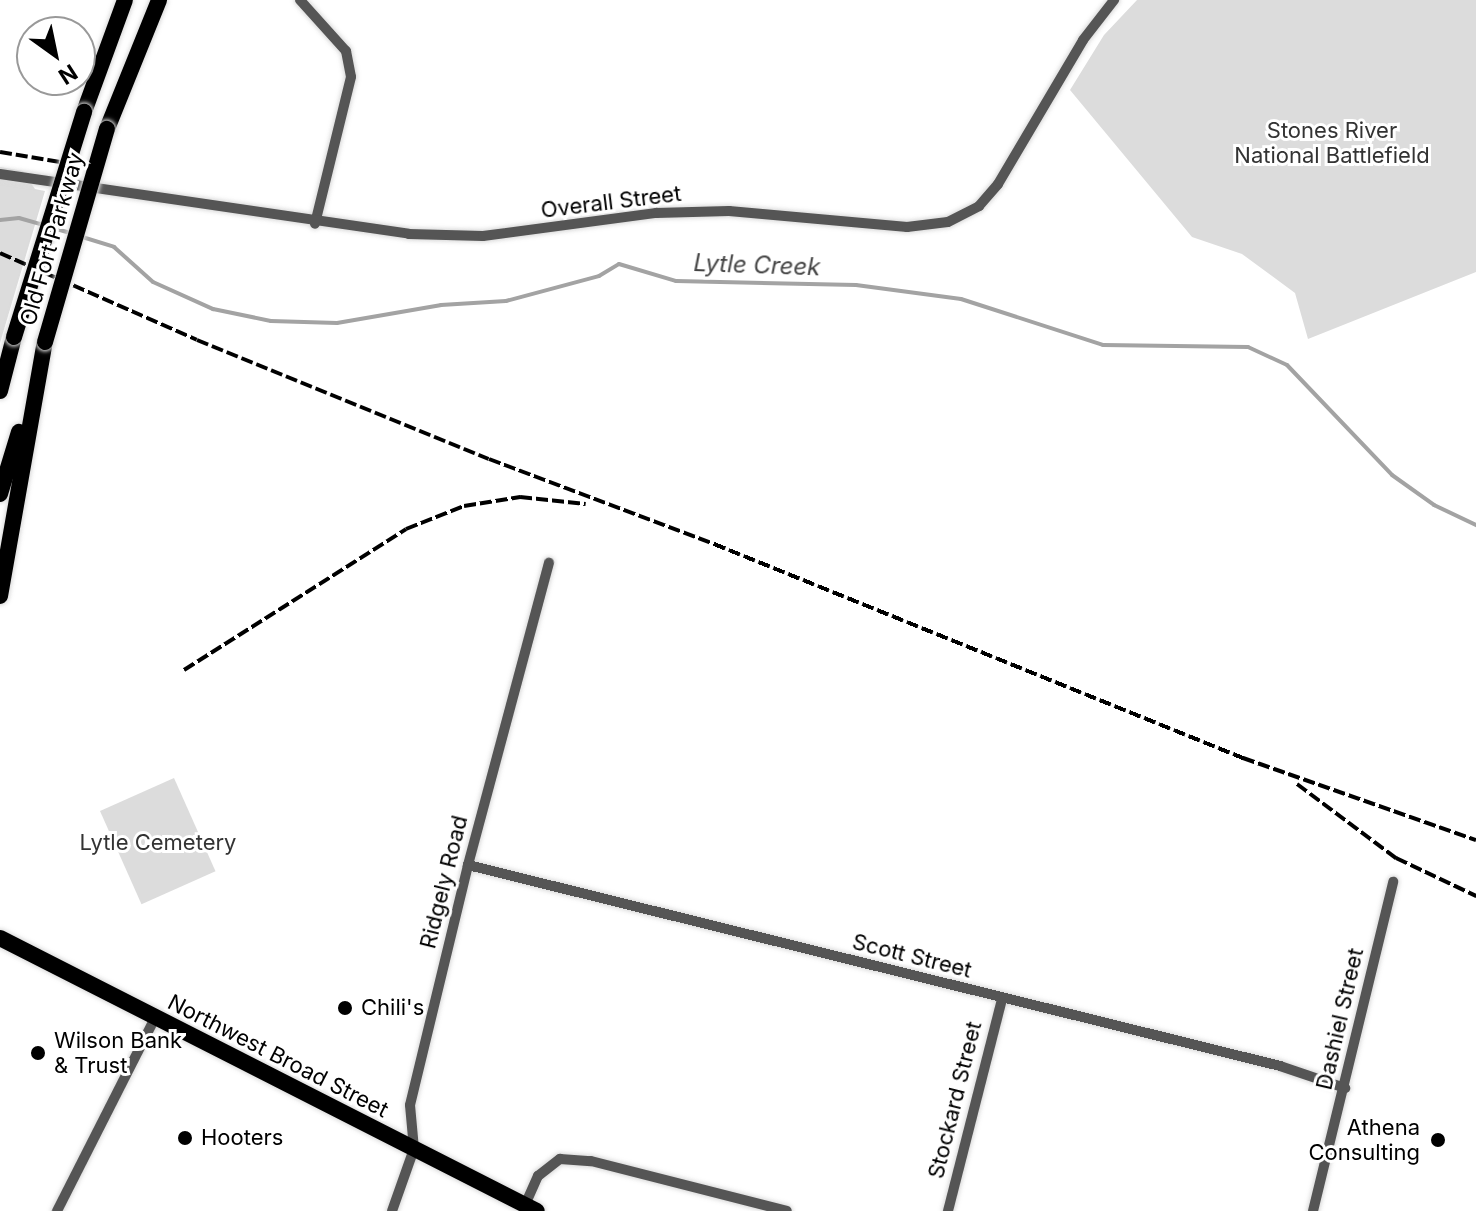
<!DOCTYPE html>
<style>
body{margin:0}
#map{position:relative;width:1476px;height:1211px;overflow:hidden;background:#fff;font-family:Inter,sans-serif}
div>[style]{position:absolute}
[style*='--x']{left:calc(var(--x)*1px);top:calc(var(--y)*1px);width:calc(var(--w)*1px);rotate:calc(var(--a)*1deg)}
.green>*{inset:0;background:#dcdcdc;transform-origin:0 0}
.stream>*{height:4px;margin:-2px;padding:0 2px;transform-origin:2px;border-radius:2px;background:#a3a3a3}
.roads{filter:drop-shadow(0 0 2px #dbdbdb) drop-shadow(0 0 2px #dbdbdb)}
.minor>*{height:10px;margin:-5px;padding:0 5px;transform-origin:5px;border-radius:5px;background:#555}
.primary>*{height:16px;margin:-8px;padding:0 8px;transform-origin:8px;border-radius:8px;background:#000}
.rail>*{height:4px;margin-top:-2px;transform-origin:0;background:repeating-linear-gradient(90deg,#000 0 12px,transparent 0 16px)}
.bridges{filter:drop-shadow(0 0 2px #dbdbdb) drop-shadow(0 0 2px #dbdbdb)}
.primary-bridge>*{height:16px;margin:-8px;padding:0 8px;transform-origin:8px;border-radius:8px;background:#000}
.dots>*{width:22px;height:22px;translate:-50% -50%;box-sizing:border-box;border:4px solid #fff;border-radius:50%}
span{translate:-50% -50%;white-space:nowrap;text-align:center;line-height:1.15;-webkit-text-stroke:6px #fff;paint-order:stroke}
.park-label{font-size:22px;color:#333}
.street-label{font-size:22px;color:#000}
.poi-label{font-size:22px;color:#000}
.left{translate:0 -50%;text-align:left}
.right{translate:-100% -50%;text-align:right}
.water-label{font-size:24px;color:#444;font-style:italic}
.north{position:absolute;left:16px;top:16px;width:80px;height:80px;box-sizing:border-box;background:#fff;border:2px solid #999;border-radius:50%;rotate:147deg;font-size:22px;font-weight:700;line-height:32px;text-align:center;color:#000}
.north::after{content:'';display:block;margin:auto;width:28px;height:36px;background:#000;clip-path:polygon(50% 0,100% 100%,50% 72%,0 100%)}
</style>
<div id="map">
<div class="green">
<div style="clip-path:polygon(1137px 0,1476px 0,1476px 272px,1308px 339px,1295px 293px,1242px 254px,1192px 237px,1070px 90px,1104px 35px)"></div>
<div style="clip-path:polygon(0 167px,23px 171px,35px 189px,45px 191px,0 343px)"></div>
<div style="left:174px;top:778px;width:102px;height:81px;rotate:66deg"></div>
</div>
<div class="stream">
<div style="--x:0;--y:220;--w:19;--a:-6"></div>
<div style="--x:19;--y:218;--w:26;--a:16"></div>
<div style="--x:53;--y:228;--w:19;--a:16"></div>
<div style="--x:79;--y:236;--w:37;--a:17"></div>
<div style="--x:114;--y:247;--w:52;--a:41.9"></div>
<div style="--x:153;--y:282;--w:66;--a:24.2"></div>
<div style="--x:213;--y:309;--w:59;--a:11.7"></div>
<div style="--x:271;--y:321;--w:66;--a:1.7"></div>
<div style="--x:337;--y:323;--w:106;--a:-9.8"></div>
<div style="--x:441;--y:305;--w:65;--a:-3.5"></div>
<div style="--x:506;--y:301;--w:96;--a:-15"></div>
<div style="--x:599;--y:276;--w:23;--a:-31"></div>
<div style="--x:619;--y:264;--w:59;--a:16.6"></div>
<div style="--x:676;--y:281;--w:180;--a:1.3"></div>
<div style="--x:856;--y:285;--w:106;--a:7.6"></div>
<div style="--x:961;--y:299;--w:149;--a:17.9"></div>
<div style="--x:1103;--y:345;--w:145;--a:0.8"></div>
<div style="--x:1248;--y:347;--w:43;--a:24.8"></div>
<div style="--x:1287;--y:365;--w:152;--a:46.3"></div>
<div style="--x:1392;--y:475;--w:52;--a:35.5"></div>
<div style="--x:1434;--y:505;--w:47;--a:25.5"></div>
</div>
<div class="roads">
<div class="minor">
<div style="--x:300;--y:0;--w:69;--a:48"></div>
<div style="--x:346;--y:51;--w:26;--a:79"></div>
<div style="--x:351;--y:77;--w:151;--a:103.8"></div>
<div style="--x:0;--y:174;--w:413;--a:8.3"></div>
<div style="--x:409;--y:234;--w:74;--a:1.5"></div>
<div style="--x:483;--y:236;--w:175;--a:-7.6"></div>
<div style="--x:656;--y:213;--w:73;--a:-1.6"></div>
<div style="--x:729;--y:211;--w:179;--a:5.1"></div>
<div style="--x:907;--y:227;--w:41;--a:-7"></div>
<div style="--x:948;--y:222;--w:35;--a:-27"></div>
<div style="--x:979;--y:206;--w:29;--a:-49"></div>
<div style="--x:998;--y:184;--w:167;--a:-59.4"></div>
<div style="--x:1083;--y:40;--w:51;--a:-52.2"></div>
<div style="--x:468;--y:865;--w:837;--a:13.9"></div>
<div style="--x:1280;--y:1066;--w:69;--a:18.7"></div>
<div style="--x:525;--y:1205;--w:32;--a:-66"></div>
<div style="--x:538;--y:1176;--w:28;--a:-38"></div>
<div style="--x:560;--y:1159;--w:31;--a:4"></div>
<div style="--x:591;--y:1161;--w:202;--a:14.3"></div>
<div style="--x:57;--y:1211;--w:216;--a:-63.1"></div>
<div style="--x:392;--y:1211;--w:66;--a:-70.5"></div>
<div style="--x:414;--y:1149;--w:44;--a:-95.2"></div>
<div style="--x:410;--y:1105;--w:247;--a:-76.4"></div>
<div style="--x:468;--y:865;--w:313;--a:-75"></div>
<div style="--x:948;--y:1211;--w:219;--a:-75.7"></div>
<div style="--x:1313;--y:1211;--w:339;--a:-76.3"></div>
</div>
<div class="primary">
<div style="--x:84;--y:112;--w:119;--a:-69.9"></div>
<div style="--x:107;--y:129;--w:139;--a:-68"></div>
<div style="--x:0;--y:391;--w:56;--a:-75.5"></div>
<div style="--x:0;--y:494;--w:65;--a:-73"></div>
<div style="--x:0;--y:596;--w:258;--a:-80"></div>
<div style="--x:0;--y:938;--w:602;--a:26.95"></div>
</div>
</div>
<div class="rail">
<div style="--x:0;--y:152;--w:79;--a:9.5"></div>
<div style="--x:0;--y:253;--w:215;--a:23.8"></div>
<div style="--x:197;--y:340;--w:315;--a:22.2"></div>
<div style="--x:489;--y:459;--w:241;--a:20.7"></div>
<div style="--x:714;--y:544;--w:571;--a:22.03"></div>
<div style="--x:1243;--y:758;--w:247;--a:19.4"></div>
<div style="--x:184;--y:670;--w:263;--a:-32.4"></div>
<div style="--x:406;--y:529;--w:62;--a:-21.6"></div>
<div style="--x:464;--y:506;--w:57;--a:-9.1"></div>
<div style="--x:520;--y:497;--w:66;--a:6.1"></div>
<div style="--x:1297;--y:784;--w:124;--a:36.8"></div>
<div style="--x:1396;--y:858;--w:89;--a:25.4"></div>
</div>
<div class="bridges">
<div class="primary-bridge">
<div style="--x:14;--y:337;--w:236;--a:-72.7"></div>
<div style="--x:45;--y:342;--w:222;--a:-73.8"></div>
</div>
</div>
<div class="dots">
<div style="left:345px;top:1008px;background:#000"></div>
<div style="left:38px;top:1053px;background:#000"></div>
<div style="left:185px;top:1138px;background:#000"></div>
<div style="left:1438px;top:1140px;background:#000"></div>
</div>
<div class="park-label">
<span style="left:1332px;top:143px">Stones River<br>National Battlefield</span>
<span style="left:158px;top:843px">Lytle Cemetery</span>
</div>
<div class="street-label">
<span style="left:611px;top:202px;rotate:-7deg">Overall Street</span>
<span style="left:52px;top:239px;rotate:-74deg">Old Fort Parkway</span>
<span style="left:444px;top:882px;rotate:-76deg">Ridgely Road</span>
<span style="left:912px;top:956px;rotate:14deg">Scott Street</span>
<span style="left:1340px;top:1019px;rotate:-77deg">Dashiel Street</span>
<span style="left:278px;top:1056px;rotate:27deg">Northwest Broad Street</span>
<span style="left:955px;top:1100px;rotate:-76deg">Stockard Street</span>
</div>
<div class="poi-label">
<span class="left" style="left:361px;top:1008px">Chili's</span>
<span class="left" style="left:54px;top:1053px">Wilson Bank<br>&amp; Trust</span>
<span class="right" style="left:1420px;top:1140px">Athena<br>Consulting</span>
<span class="left" style="left:201px;top:1138px">Hooters</span>
</div>
<div class="water-label">
<span style="left:757px;top:265px;rotate:2deg">Lytle Creek</span>
</div>
<div class="north">N</div>
</div>
